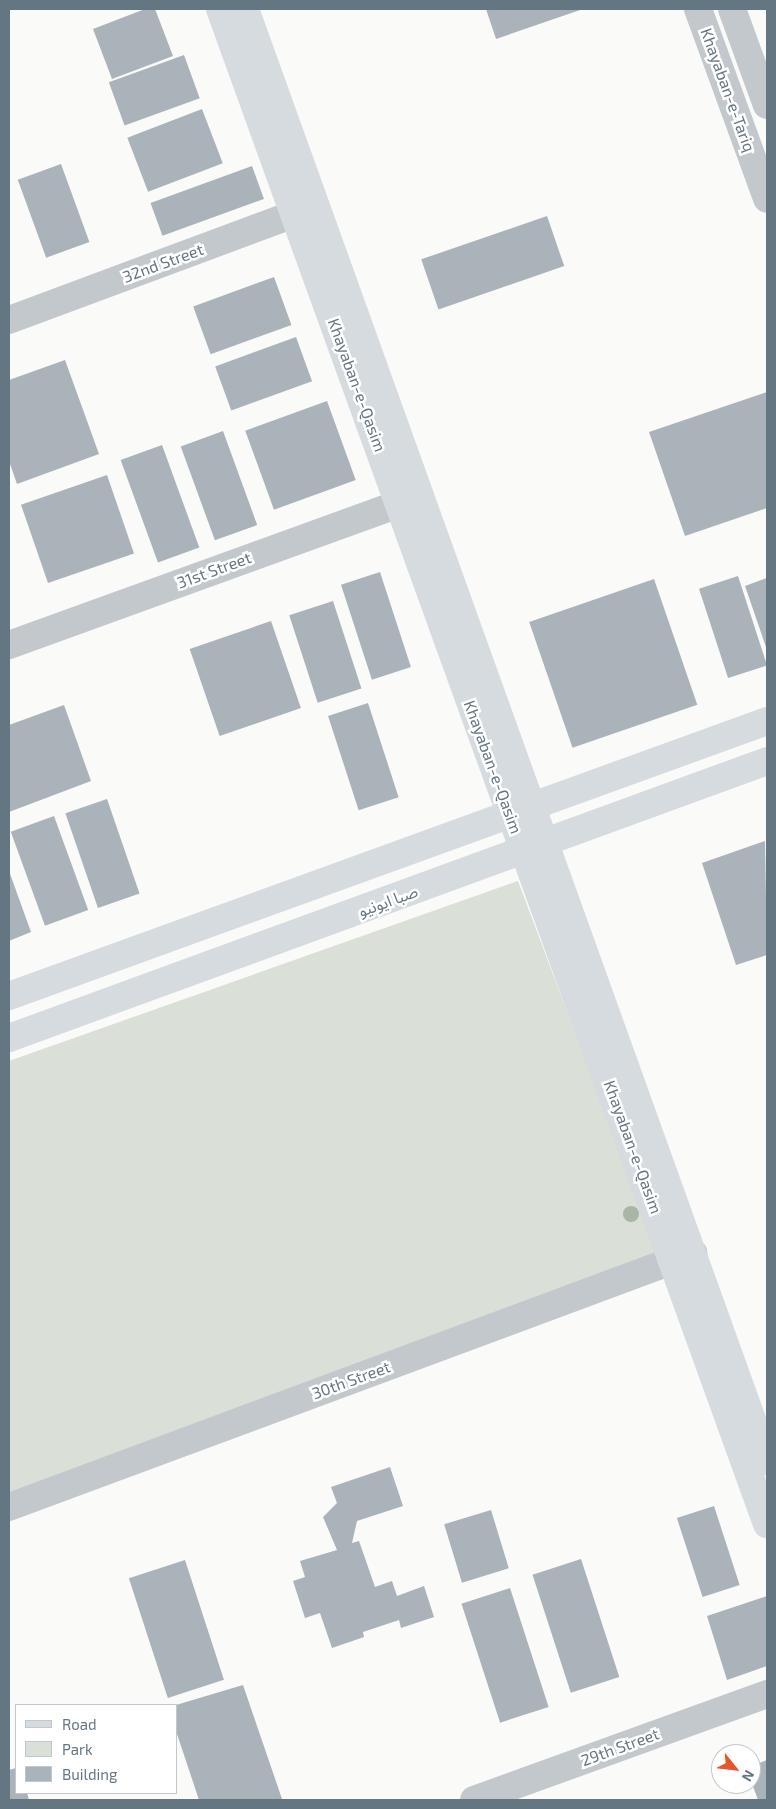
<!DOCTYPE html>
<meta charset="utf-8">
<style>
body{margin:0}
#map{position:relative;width:776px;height:1809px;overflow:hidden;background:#fafaf8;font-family:"Exo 2","Noto Sans Arabic",sans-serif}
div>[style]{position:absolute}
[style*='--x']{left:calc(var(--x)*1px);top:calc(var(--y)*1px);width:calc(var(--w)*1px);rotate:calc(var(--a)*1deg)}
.green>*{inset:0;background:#dadfd7}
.building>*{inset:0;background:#aab3b9;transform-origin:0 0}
.street>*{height:28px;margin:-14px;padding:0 14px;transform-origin:14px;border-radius:14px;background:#c3c8cc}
.secondary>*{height:28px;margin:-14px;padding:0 14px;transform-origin:14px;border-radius:14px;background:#d6dbdf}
.trees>*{width:16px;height:16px;margin:-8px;border-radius:50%;background:#aab4a7}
span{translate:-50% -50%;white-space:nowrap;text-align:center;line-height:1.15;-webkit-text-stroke:5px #fff;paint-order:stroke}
.street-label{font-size:16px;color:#657683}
.frame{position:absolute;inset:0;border:10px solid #657683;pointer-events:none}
.legend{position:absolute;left:15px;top:1704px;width:162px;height:90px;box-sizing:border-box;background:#fff;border:1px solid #c1c8cd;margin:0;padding:6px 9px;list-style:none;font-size:15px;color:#657683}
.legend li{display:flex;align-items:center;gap:10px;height:25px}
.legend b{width:25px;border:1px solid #c1c8cd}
.north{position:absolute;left:711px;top:1744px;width:50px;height:50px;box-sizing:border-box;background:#fff;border:1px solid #c1c8cd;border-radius:50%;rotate:119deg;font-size:14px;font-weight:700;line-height:20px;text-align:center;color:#657683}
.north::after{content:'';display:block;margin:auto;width:18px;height:22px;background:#e4572e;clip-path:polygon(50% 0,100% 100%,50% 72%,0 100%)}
</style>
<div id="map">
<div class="green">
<div style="clip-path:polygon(518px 881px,659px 1256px,9px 1495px,9px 1061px)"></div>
</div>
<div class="building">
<div style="clip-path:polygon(145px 9px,155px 9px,173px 56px,112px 79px,93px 29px)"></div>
<div style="clip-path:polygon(486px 9px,583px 9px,496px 39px)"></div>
<div style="left:184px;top:55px;width:46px;height:80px;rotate:70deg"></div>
<div style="left:202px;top:109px;width:58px;height:80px;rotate:69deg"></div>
<div style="left:61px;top:164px;width:83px;height:46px;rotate:70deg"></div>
<div style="left:252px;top:166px;width:35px;height:108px;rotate:70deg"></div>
<div style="left:547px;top:216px;width:53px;height:133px;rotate:71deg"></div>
<div style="left:274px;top:277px;width:51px;height:86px;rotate:70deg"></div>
<div style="left:296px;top:337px;width:47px;height:86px;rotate:70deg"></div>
<div style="clip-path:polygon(65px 360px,99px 454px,17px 484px,9px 461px,9px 380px)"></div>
<div style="clip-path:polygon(767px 392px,767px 508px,685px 536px,649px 432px)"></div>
<div style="left:327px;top:401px;width:84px;height:87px;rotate:70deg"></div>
<div style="left:223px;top:431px;width:100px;height:45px;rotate:70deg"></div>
<div style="left:162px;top:445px;width:109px;height:44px;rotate:70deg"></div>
<div style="left:107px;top:475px;width:83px;height:91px;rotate:71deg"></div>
<div style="left:380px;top:572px;width:100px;height:41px;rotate:72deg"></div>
<div style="left:738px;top:576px;width:94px;height:41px;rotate:72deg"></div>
<div style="clip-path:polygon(767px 578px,767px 650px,745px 586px)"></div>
<div style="left:654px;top:579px;width:133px;height:132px;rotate:71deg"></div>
<div style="left:333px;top:601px;width:92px;height:46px;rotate:72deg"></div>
<div style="left:271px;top:621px;width:92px;height:86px;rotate:71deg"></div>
<div style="left:368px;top:703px;width:99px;height:42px;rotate:72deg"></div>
<div style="clip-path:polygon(64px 705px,91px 781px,9px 812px,9px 725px)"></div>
<div style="left:107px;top:799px;width:100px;height:44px;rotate:71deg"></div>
<div style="left:54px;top:816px;width:100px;height:46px;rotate:70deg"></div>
<div style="clip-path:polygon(765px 841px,767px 955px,736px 965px,702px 863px)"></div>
<div style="clip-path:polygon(9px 871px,31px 932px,9px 941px)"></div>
<div style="clip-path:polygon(390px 1467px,403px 1506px,357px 1521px,352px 1543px,359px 1541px,375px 1587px,392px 1581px,397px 1596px,424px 1586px,434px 1617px,401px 1628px,399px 1620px,363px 1632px,364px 1637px,332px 1648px,320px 1613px,305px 1618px,293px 1581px,305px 1577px,300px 1561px,337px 1550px,323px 1517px,337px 1503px,331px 1487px)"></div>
<div style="left:714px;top:1506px;width:83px;height:39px;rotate:72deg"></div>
<div style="left:491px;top:1510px;width:61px;height:49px;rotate:73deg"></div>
<div style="left:581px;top:1559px;width:124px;height:51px;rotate:72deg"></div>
<div style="left:185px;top:1560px;width:126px;height:59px;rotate:72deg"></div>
<div style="left:510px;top:1588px;width:125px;height:51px;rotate:72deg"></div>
<div style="clip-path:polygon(767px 1596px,767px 1666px,727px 1680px,707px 1616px)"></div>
<div style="clip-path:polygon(243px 1685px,282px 1799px,199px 1800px,176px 1731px,176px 1705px)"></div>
<div style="clip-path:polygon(767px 1760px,767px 1800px,758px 1800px,751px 1781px,751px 1766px)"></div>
<div style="clip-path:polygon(16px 1768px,16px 1793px,27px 1793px,29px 1800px,9px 1800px,9px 1770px)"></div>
</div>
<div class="street">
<div style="--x:698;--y:9;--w:202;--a:70"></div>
<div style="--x:732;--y:9;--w:102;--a:70"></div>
<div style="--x:9;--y:320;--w:327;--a:-20.4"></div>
<div style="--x:9;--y:645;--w:437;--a:-19.9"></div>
<div style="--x:9;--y:1507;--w:730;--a:-20.37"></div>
<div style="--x:474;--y:1800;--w:312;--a:-19.9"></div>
</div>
<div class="secondary">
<div style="--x:220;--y:9;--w:1611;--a:70.15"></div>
<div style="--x:245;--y:9;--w:1543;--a:70.23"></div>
<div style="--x:9;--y:996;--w:806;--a:-19.94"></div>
<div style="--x:9;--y:1038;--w:807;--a:-20.07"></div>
</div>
<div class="trees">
<div style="left:631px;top:1214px"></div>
</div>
<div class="street-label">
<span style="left:728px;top:90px;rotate:70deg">Khayaban-e-Tariq</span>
<span style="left:163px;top:263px;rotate:-20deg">32nd Street</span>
<span style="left:357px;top:385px;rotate:70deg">Khayaban-e-Qasim</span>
<span style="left:214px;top:570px;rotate:-20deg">31st Street</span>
<span style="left:493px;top:767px;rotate:70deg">Khayaban-e-Qasim</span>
<span style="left:388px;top:901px;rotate:-20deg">صبا ایونیو</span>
<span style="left:633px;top:1147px;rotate:70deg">Khayaban-e-Qasim</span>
<span style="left:351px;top:1380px;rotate:-20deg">30th Street</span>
<span style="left:620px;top:1747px;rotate:-20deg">29th Street</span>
</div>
<div class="frame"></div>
<ul class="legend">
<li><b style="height:6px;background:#d6dbdf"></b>Road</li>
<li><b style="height:14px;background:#dadfd7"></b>Park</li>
<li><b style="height:14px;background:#aab3b9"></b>Building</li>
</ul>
<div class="north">N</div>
</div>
